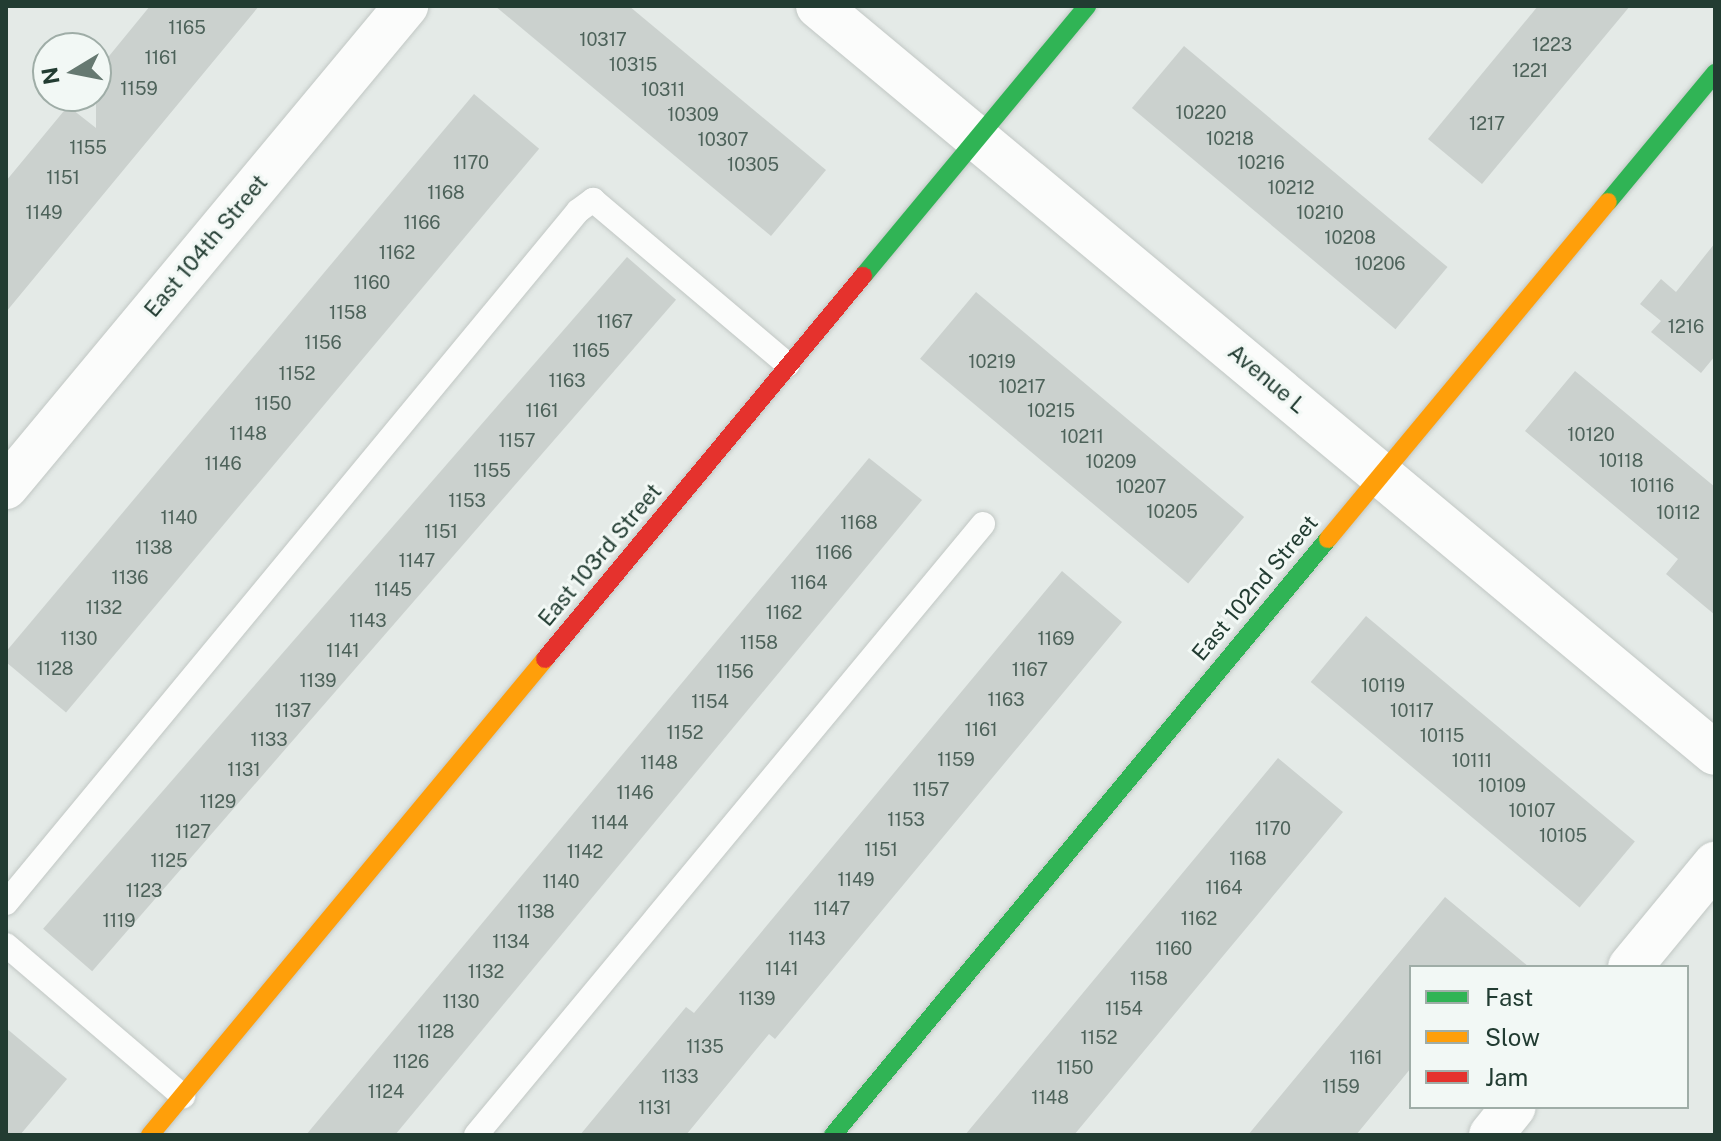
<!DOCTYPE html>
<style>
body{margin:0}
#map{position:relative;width:1721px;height:1141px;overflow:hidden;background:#e4eae7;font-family:"Public Sans",sans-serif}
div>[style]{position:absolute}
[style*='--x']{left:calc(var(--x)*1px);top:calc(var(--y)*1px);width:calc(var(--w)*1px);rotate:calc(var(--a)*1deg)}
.building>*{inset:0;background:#cbd1ce;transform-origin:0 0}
.roads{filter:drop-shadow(0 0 2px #c1c7c4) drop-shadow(0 0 2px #c1c7c4)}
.lane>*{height:24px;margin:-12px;padding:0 12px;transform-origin:12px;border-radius:12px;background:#fbfcfb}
.street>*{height:44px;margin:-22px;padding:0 22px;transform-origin:22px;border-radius:22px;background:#fbfcfb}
.fast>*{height:18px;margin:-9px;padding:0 9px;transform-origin:9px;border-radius:9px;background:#30b455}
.slow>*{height:18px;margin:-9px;padding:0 9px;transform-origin:9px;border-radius:9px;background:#ff9f0a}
.jam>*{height:18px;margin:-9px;padding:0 9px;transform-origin:9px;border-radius:9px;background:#e5322d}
span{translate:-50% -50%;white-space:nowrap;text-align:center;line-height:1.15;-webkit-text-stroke:6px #f2f8f5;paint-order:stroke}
.number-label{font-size:18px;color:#4d625a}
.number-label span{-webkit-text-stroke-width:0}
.street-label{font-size:22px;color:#223c32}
.frame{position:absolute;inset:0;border:8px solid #223c32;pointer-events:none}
.legend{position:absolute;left:1409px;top:965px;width:280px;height:144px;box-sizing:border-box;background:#f2f8f5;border:2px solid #9fada7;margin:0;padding:10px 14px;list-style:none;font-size:24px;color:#223c32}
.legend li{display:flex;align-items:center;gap:16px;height:40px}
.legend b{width:40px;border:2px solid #9fada7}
.north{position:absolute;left:32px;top:32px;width:80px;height:80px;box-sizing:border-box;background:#f2f8f5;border:2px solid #9fada7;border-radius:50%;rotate:260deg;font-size:22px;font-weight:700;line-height:32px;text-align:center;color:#223c32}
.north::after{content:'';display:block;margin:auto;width:28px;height:36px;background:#667971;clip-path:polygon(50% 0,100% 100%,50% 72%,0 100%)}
</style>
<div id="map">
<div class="building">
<div style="clip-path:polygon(150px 6px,259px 6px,6px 312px,6px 181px,68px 106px,96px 128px,96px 72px)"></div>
<div style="clip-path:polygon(495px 6px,629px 6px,826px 170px,771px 236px)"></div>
<div style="clip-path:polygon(1538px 6px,1630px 6px,1482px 184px,1428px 139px)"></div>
<div style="left:1184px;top:46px;width:344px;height:81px;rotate:40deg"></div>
<div style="left:474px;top:94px;width:85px;height:736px;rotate:40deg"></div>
<div style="clip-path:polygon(1715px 243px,1715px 356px,1701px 373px,1651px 332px,1661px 321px,1640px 304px,1661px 279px,1676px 292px)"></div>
<div style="left:627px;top:257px;width:65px;height:890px;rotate:41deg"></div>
<div style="left:976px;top:292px;width:350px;height:87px;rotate:40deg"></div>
<div style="clip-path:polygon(1575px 371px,1715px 487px,1715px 615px,1666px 574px,1678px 559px,1525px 431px)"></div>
<div style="clip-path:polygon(869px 458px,922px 500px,801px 646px,395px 1135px,306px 1135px)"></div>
<div style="clip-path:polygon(1062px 571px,1122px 622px,775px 1039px,769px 1034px,686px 1135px,580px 1135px,686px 1007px,694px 1013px)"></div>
<div style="left:1366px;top:616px;width:351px;height:86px;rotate:40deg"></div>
<div style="clip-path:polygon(1278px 758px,1343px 812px,1218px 962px,1074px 1135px,965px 1135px)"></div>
<div style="clip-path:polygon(1445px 897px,1529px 967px,1411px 967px,1411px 1068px,1356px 1135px,1248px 1135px)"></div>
<div style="clip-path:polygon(6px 1028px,67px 1079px,20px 1135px,6px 1135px)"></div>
</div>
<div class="roads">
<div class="lane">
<div style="--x:6;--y:903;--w:898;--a:-50.42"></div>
<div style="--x:578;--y:211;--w:19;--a:-36"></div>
<div style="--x:593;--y:200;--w:255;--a:40.2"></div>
<div style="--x:6;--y:945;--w:233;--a:40.5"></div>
<div style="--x:476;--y:1135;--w:794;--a:-50.31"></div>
</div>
<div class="street">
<div style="--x:818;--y:6;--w:1167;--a:39.79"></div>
<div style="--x:6;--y:487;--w:626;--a:-50.25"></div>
<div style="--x:1630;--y:967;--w:134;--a:-50.5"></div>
<div style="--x:1491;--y:1135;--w:36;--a:-51"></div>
</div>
<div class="fast">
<div style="--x:1608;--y:202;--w:168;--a:-50.3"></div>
<div style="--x:863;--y:276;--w:351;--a:-50.3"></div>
<div style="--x:833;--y:1135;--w:775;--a:-50.29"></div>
</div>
<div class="slow">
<div style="--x:1328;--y:539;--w:438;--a:-50.3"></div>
<div style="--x:150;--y:1135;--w:619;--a:-50.31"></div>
</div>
<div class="jam">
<div style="--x:545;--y:659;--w:498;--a:-50.3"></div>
</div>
</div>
<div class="number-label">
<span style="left:187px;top:28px">1165</span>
<span style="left:603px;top:40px">10317</span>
<span style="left:1552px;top:45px">1223</span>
<span style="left:161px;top:58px">1161</span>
<span style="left:633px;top:65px">10315</span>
<span style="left:1530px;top:71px">1221</span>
<span style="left:139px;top:89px">1159</span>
<span style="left:663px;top:90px">10311</span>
<span style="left:1201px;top:113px">10220</span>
<span style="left:693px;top:115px">10309</span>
<span style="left:1487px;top:124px">1217</span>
<span style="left:1230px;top:139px">10218</span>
<span style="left:723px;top:140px">10307</span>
<span style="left:88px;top:148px">1155</span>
<span style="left:471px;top:163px">1170</span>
<span style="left:1261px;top:163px">10216</span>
<span style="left:753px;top:165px">10305</span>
<span style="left:63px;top:178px">1151</span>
<span style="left:1291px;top:188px">10212</span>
<span style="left:446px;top:193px">1168</span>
<span style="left:44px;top:213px">1149</span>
<span style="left:1320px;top:213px">10210</span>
<span style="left:422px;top:223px">1166</span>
<span style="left:1350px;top:238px">10208</span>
<span style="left:397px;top:253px">1162</span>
<span style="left:1380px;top:264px">10206</span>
<span style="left:372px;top:283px">1160</span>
<span style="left:348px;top:313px">1158</span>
<span style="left:615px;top:322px">1167</span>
<span style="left:1686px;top:327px">1216</span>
<span style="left:323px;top:343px">1156</span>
<span style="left:591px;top:351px">1165</span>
<span style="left:992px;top:362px">10219</span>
<span style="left:297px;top:374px">1152</span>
<span style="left:567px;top:381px">1163</span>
<span style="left:1022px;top:387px">10217</span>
<span style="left:273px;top:404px">1150</span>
<span style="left:542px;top:411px">1161</span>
<span style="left:1051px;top:411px">10215</span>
<span style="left:248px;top:434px">1148</span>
<span style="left:1591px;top:435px">10120</span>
<span style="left:1082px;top:437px">10211</span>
<span style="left:517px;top:441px">1157</span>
<span style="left:1621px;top:461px">10118</span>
<span style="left:1111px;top:462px">10209</span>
<span style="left:223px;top:464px">1146</span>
<span style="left:492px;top:471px">1155</span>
<span style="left:1652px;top:486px">10116</span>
<span style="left:1141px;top:487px">10207</span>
<span style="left:467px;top:501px">1153</span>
<span style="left:1172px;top:512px">10205</span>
<span style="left:1678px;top:513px">10112</span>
<span style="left:179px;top:518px">1140</span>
<span style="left:859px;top:523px">1168</span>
<span style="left:441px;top:532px">1151</span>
<span style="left:154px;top:548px">1138</span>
<span style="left:834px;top:553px">1166</span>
<span style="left:417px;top:561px">1147</span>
<span style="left:130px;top:578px">1136</span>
<span style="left:809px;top:583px">1164</span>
<span style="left:393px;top:590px">1145</span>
<span style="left:104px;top:608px">1132</span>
<span style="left:784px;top:613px">1162</span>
<span style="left:368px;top:621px">1143</span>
<span style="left:79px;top:639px">1130</span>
<span style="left:1056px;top:639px">1169</span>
<span style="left:759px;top:643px">1158</span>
<span style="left:343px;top:651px">1141</span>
<span style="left:55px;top:669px">1128</span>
<span style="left:1030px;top:670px">1167</span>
<span style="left:735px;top:672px">1156</span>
<span style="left:318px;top:681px">1139</span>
<span style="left:1383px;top:686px">10119</span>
<span style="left:1006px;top:700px">1163</span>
<span style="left:710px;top:702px">1154</span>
<span style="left:293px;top:711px">1137</span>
<span style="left:1412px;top:711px">10117</span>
<span style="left:981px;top:730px">1161</span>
<span style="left:685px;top:733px">1152</span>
<span style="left:1442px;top:736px">10115</span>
<span style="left:269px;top:740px">1133</span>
<span style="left:956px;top:760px">1159</span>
<span style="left:1472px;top:761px">10111</span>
<span style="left:659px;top:763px">1148</span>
<span style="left:244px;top:770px">1131</span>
<span style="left:1502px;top:786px">10109</span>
<span style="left:931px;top:790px">1157</span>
<span style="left:635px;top:793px">1146</span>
<span style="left:218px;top:802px">1129</span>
<span style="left:1532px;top:811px">10107</span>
<span style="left:906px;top:820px">1153</span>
<span style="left:610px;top:823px">1144</span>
<span style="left:1273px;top:829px">1170</span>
<span style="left:193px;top:832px">1127</span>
<span style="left:1563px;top:836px">10105</span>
<span style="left:881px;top:850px">1151</span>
<span style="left:585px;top:852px">1142</span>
<span style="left:1248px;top:859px">1168</span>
<span style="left:169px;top:861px">1125</span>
<span style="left:856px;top:880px">1149</span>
<span style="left:561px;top:882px">1140</span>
<span style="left:1224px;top:888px">1164</span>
<span style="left:144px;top:891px">1123</span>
<span style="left:832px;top:909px">1147</span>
<span style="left:536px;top:912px">1138</span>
<span style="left:1199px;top:919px">1162</span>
<span style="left:119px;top:921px">1119</span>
<span style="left:807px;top:939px">1143</span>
<span style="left:511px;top:942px">1134</span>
<span style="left:1174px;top:949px">1160</span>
<span style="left:782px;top:969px">1141</span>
<span style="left:486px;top:972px">1132</span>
<span style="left:1149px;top:979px">1158</span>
<span style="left:757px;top:999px">1139</span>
<span style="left:461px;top:1002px">1130</span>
<span style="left:1124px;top:1009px">1154</span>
<span style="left:436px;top:1032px">1128</span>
<span style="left:1099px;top:1038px">1152</span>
<span style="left:705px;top:1047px">1135</span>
<span style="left:1366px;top:1058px">1161</span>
<span style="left:411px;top:1062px">1126</span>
<span style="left:1075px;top:1068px">1150</span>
<span style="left:680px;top:1077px">1133</span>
<span style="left:1341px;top:1087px">1159</span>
<span style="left:386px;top:1092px">1124</span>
<span style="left:1050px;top:1098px">1148</span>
<span style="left:655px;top:1108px">1131</span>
</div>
<div class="street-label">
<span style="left:206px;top:246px;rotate:-50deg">East 104th Street</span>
<span style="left:1267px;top:379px;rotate:40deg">Avenue L</span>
<span style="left:600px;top:555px;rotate:-50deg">East 103rd Street</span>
<span style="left:1255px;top:588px;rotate:-50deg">East 102nd Street</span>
</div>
<div class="frame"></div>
<ul class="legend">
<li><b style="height:10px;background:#30b455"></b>Fast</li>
<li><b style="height:10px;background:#ff9f0a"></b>Slow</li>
<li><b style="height:10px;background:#e5322d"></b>Jam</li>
</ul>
<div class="north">N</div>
</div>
